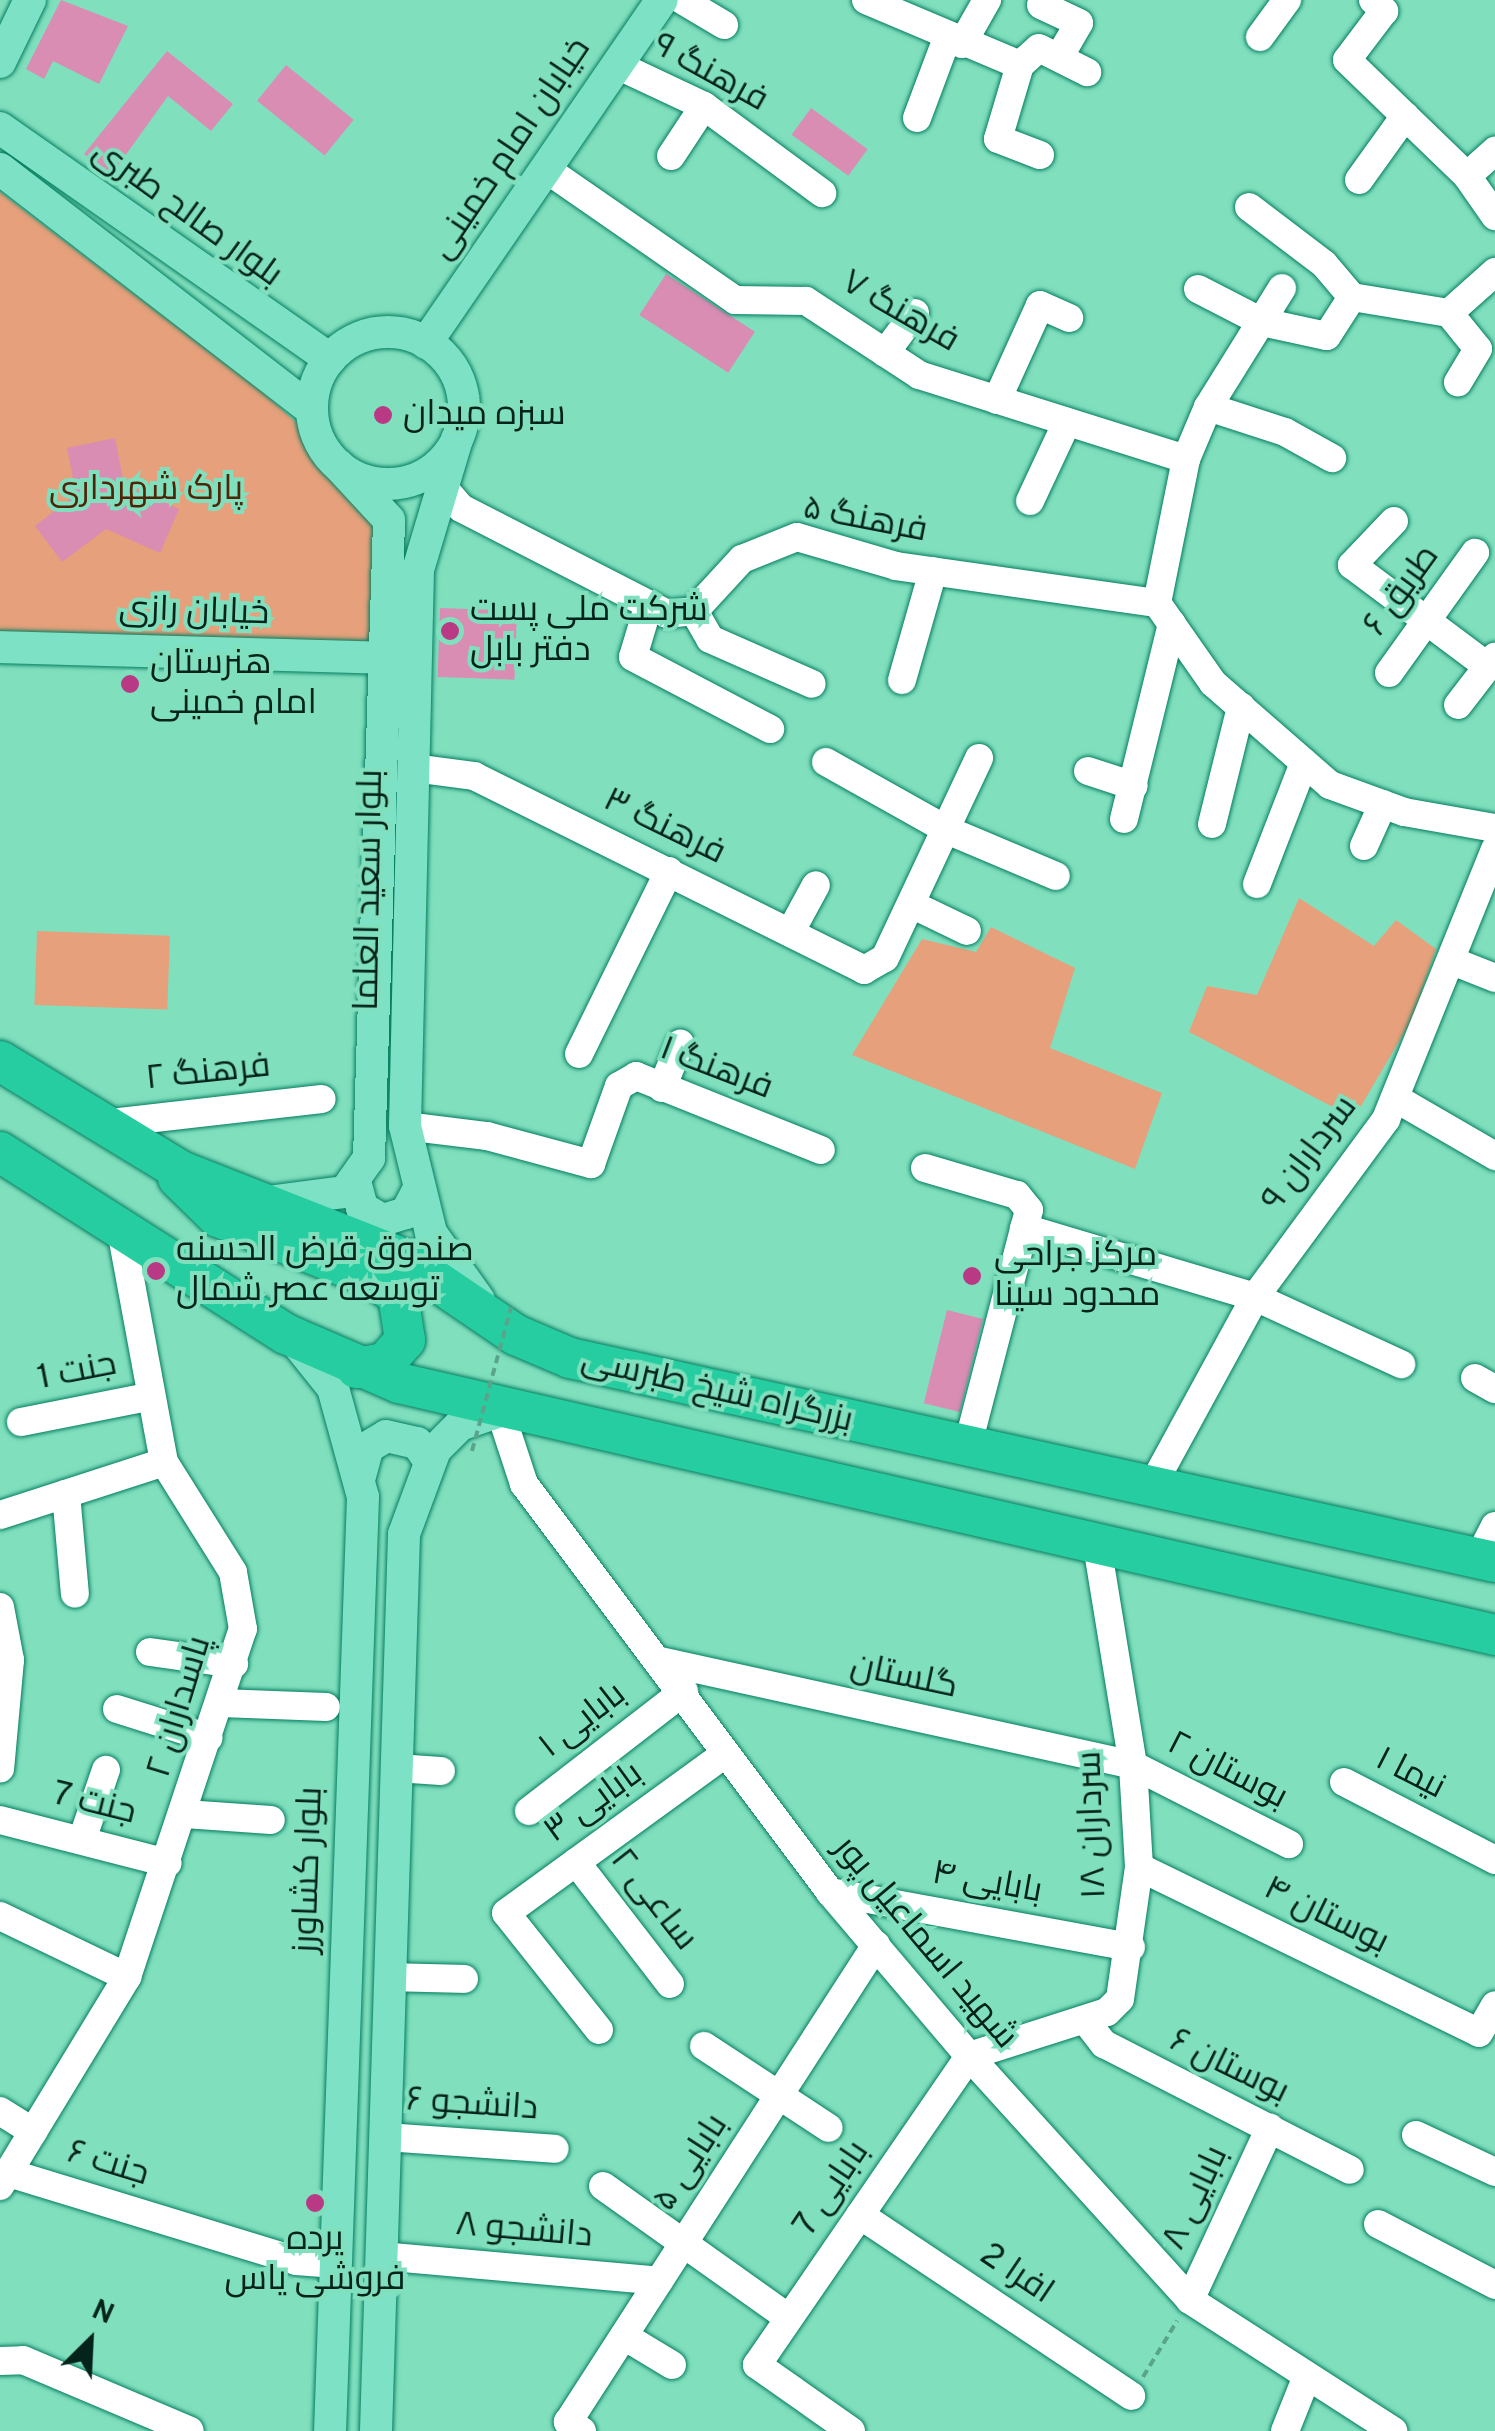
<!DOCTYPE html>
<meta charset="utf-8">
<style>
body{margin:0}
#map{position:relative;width:1495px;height:2431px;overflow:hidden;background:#80e0be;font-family:Overpass,Cairo,sans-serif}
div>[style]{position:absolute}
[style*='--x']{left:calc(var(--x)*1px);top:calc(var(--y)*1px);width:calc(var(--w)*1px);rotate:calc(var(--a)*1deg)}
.green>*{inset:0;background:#e6a07b;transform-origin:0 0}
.building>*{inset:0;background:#d98db3;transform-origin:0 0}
.path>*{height:4px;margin-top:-2px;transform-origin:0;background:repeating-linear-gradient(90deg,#59a48a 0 8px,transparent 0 13px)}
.roads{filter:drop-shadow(0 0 2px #057d60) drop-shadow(0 0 2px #057d60)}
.minor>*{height:28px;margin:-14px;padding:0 14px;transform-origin:14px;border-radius:14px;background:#fff}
.major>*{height:32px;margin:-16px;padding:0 16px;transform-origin:16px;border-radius:16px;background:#7de1c6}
.major>.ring{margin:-16px;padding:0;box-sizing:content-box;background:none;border:32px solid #7de1c6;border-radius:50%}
.highway>*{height:40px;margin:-20px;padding:0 20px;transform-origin:20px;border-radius:20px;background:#26cda0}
.path-bridge>*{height:4px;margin-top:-2px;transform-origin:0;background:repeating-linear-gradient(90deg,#59a48a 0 8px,transparent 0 13px)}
.dots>*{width:28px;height:28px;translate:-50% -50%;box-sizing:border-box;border:5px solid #80e0be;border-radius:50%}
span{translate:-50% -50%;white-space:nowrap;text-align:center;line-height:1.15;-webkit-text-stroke:8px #80e0be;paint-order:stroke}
.street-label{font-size:35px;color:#04231a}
.poi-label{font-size:35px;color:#04231a}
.left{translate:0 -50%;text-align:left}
.park-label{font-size:35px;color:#502407}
.north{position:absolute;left:40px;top:2291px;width:100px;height:100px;-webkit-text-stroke:8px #80e0be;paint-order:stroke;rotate:24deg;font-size:28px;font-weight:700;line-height:40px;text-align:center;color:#04231a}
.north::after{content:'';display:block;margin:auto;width:35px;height:45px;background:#04231a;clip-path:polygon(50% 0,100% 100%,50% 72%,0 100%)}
</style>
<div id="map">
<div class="green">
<div style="clip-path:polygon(0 192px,266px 395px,371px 490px,378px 646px,0 632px)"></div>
<div style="clip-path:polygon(1299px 898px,1374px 946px,1396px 920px,1436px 949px,1411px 1021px,1354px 1118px,1189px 1032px,1207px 986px,1257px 995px)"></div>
<div style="clip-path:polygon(991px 927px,1075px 968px,1050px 1048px,1162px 1093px,1135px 1169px,852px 1055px,922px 939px,976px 952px)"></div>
<div style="left:37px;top:931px;width:133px;height:74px;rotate:2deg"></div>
</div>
<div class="building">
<div style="clip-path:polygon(61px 0,128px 26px,99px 84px,53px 61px,44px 79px,26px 69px)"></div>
<div style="clip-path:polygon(167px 51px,233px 104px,211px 131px,168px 96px,112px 174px,84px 154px)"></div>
<div style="left:286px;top:65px;width:87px;height:46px;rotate:39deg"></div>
<div style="left:811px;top:108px;width:70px;height:33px;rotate:36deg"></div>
<div style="left:666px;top:274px;width:106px;height:49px;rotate:33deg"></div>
<div style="clip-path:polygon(115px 438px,124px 484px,179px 509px,160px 553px,106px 529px,62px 562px,35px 526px,76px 494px,67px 448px)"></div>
<div style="left:440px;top:608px;width:77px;height:69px;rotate:2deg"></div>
<div style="left:947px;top:1310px;width:37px;height:96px;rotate:14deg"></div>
</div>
<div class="path">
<div style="--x:1143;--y:2377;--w:66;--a:-58.7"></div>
</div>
<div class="roads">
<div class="minor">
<div style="--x:682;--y:0;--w:49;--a:30.8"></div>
<div style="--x:866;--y:0;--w:167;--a:22.9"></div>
<div style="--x:1020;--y:65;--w:25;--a:-42"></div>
<div style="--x:1039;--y:48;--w:54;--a:26.6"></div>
<div style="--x:1373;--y:0;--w:16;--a:45"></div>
<div style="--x:1384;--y:11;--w:61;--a:127.1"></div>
<div style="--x:1347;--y:60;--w:167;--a:44"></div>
<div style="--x:1467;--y:176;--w:49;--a:55"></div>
<div style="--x:1041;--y:5;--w:42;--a:25.3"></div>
<div style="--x:1079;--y:23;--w:39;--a:120"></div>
<div style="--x:1260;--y:37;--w:46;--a:-53.9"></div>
<div style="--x:962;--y:44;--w:51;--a:-60.4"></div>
<div style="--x:617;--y:65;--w:96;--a:25.2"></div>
<div style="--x:704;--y:106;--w:147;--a:36.4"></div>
<div style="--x:1020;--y:65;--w:77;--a:106.6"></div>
<div style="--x:998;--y:139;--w:45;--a:20.9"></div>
<div style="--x:917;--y:118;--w:85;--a:-69.4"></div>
<div style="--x:671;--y:156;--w:60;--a:-56.6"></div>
<div style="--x:546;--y:169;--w:230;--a:34.7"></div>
<div style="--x:735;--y:300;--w:71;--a:0.8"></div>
<div style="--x:806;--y:301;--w:135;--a:33.2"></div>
<div style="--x:919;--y:375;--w:280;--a:17.5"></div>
<div style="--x:1467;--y:176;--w:38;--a:-42"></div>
<div style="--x:1359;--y:180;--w:79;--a:-54.3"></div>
<div style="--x:1249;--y:207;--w:94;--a:37.2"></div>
<div style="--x:1324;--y:264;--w:43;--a:49.7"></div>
<div style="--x:1352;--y:297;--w:98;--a:9.4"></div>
<div style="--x:1449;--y:313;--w:46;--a:51.1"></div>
<div style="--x:1478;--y:349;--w:39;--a:121"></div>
<div style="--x:1198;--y:289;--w:72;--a:27.3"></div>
<div style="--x:1262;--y:322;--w:66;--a:12.2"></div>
<div style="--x:1327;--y:336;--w:46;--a:-57.3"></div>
<div style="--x:1449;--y:313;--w:62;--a:-41.7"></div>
<div style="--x:885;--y:353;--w:50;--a:-53.1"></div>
<div style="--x:997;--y:400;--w:104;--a:-65.6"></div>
<div style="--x:1040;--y:305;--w:32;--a:24"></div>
<div style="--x:1208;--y:407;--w:81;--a:18"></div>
<div style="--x:1285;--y:432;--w:54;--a:29"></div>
<div style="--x:442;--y:486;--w:29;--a:49"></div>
<div style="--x:461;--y:508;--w:232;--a:27.2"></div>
<div style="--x:667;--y:614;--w:27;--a:-6"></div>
<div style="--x:694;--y:611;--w:71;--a:-47.3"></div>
<div style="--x:742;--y:559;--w:59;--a:-21.8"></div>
<div style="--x:797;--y:537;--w:103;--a:16.3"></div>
<div style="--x:896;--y:566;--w:264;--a:8.1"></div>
<div style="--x:1030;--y:501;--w:87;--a:-64.9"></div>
<div style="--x:1394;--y:521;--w:61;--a:133.7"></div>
<div style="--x:1352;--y:565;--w:169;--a:36.8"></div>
<div style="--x:1157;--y:603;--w:98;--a:55"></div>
<div style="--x:1213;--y:683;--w:155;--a:41.1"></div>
<div style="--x:1330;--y:785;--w:79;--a:20"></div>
<div style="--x:1404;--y:812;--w:92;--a:10"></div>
<div style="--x:1157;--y:603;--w:147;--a:-78.6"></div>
<div style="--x:1186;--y:459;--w:56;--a:-67.1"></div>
<div style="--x:1208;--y:407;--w:140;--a:-58.1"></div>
<div style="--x:648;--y:607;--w:52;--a:106.7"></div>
<div style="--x:633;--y:657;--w:155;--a:27.7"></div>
<div style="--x:694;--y:611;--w:32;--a:60"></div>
<div style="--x:710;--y:639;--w:111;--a:23.8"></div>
<div style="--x:1389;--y:673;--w:148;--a:-54.4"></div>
<div style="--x:902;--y:680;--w:113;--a:-74.1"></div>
<div style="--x:1458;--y:705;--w:61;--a:-52.4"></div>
<div style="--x:826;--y:762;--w:139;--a:29.3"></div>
<div style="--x:947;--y:830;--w:118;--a:22.9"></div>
<div style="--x:413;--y:768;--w:62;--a:7.5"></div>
<div style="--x:474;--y:776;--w:436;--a:26.4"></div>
<div style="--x:864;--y:970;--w:24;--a:-30"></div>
<div style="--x:885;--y:958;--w:221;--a:-64.8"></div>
<div style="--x:1088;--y:771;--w:48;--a:18.1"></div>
<div style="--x:1124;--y:819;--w:201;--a:-76.2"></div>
<div style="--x:1212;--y:824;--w:121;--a:-76.1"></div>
<div style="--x:1364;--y:846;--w:46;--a:-65.7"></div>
<div style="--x:1257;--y:884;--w:130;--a:-68.8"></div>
<div style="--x:911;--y:904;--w:62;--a:25.7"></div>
<div style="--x:791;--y:931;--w:52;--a:-61.5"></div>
<div style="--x:1452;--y:961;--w:46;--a:21.6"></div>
<div style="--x:579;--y:1054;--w:204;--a:-63.8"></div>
<div style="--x:662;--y:1088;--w:48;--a:-67.8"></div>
<div style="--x:1395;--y:1098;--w:116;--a:30.1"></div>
<div style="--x:102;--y:1124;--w:221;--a:-6.5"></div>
<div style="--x:405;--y:1126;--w:83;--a:7"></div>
<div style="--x:487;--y:1136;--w:108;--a:15.1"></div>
<div style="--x:591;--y:1164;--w:83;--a:-70.3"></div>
<div style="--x:619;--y:1086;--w:20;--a:-30"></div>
<div style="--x:636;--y:1076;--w:199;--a:21.8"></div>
<div style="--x:925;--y:1168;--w:96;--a:16.4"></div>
<div style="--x:1017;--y:1195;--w:19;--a:51"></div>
<div style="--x:1029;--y:1210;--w:246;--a:104.6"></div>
<div style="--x:1024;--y:1228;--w:241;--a:16.6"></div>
<div style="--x:1255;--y:1297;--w:161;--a:24.7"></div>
<div style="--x:1475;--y:1378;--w:23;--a:29"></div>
<div style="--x:500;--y:1411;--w:77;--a:71.8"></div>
<div style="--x:524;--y:1484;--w:510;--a:53.13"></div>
<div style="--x:830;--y:1892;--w:215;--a:49.7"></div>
<div style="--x:969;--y:2056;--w:329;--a:47.8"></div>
<div style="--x:1190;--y:2300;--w:242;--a:32.8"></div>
<div style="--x:21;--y:1422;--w:128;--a:-11.2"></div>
<div style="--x:1151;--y:1488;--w:217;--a:-61.4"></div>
<div style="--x:1255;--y:1297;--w:221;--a:-53.6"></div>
<div style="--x:1386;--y:1119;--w:291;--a:-68"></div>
<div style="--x:66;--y:1494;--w:100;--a:84.9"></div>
<div style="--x:0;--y:1515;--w:172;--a:-17.9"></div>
<div style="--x:1478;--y:1559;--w:37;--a:-63"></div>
<div style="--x:0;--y:1607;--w:54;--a:79.3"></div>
<div style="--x:10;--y:1660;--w:109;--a:95.2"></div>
<div style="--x:150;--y:1652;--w:85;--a:8.1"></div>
<div style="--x:660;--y:1661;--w:484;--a:12.4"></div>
<div style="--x:1133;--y:1765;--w:175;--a:26.9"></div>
<div style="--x:221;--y:1703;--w:105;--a:2.2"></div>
<div style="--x:117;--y:1709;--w:96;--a:17.5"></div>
<div style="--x:396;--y:1768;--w:45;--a:3.8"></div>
<div style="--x:1344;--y:1782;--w:170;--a:27.3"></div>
<div style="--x:529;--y:1811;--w:196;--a:-37.7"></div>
<div style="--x:185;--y:1814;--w:86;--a:4"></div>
<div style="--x:0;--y:1820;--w:173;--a:14.4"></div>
<div style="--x:83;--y:1837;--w:71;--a:-71.1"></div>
<div style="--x:576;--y:1862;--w:154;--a:52.4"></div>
<div style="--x:1139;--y:1867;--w:378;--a:26"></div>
<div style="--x:1479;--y:2033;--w:32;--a:-60"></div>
<div style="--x:830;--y:1892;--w:306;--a:10.4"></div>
<div style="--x:0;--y:1916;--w:141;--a:25.7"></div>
<div style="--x:390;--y:1977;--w:74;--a:1.5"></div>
<div style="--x:1085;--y:2020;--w:31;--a:52"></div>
<div style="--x:1104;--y:2044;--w:276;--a:27.1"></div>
<div style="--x:599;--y:2030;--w:149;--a:-128.5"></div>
<div style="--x:506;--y:1913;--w:271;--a:-36"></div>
<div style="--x:704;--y:2046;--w:149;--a:33.3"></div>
<div style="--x:0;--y:2111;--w:39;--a:32"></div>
<div style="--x:1416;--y:2135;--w:87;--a:25.1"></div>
<div style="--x:385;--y:2137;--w:170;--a:4"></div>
<div style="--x:9;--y:2173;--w:300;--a:17"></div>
<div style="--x:296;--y:2261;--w:40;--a:4.3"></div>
<div style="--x:0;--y:2186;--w:245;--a:-58.7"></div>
<div style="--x:127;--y:1977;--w:367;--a:-71.6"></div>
<div style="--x:243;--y:1629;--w:58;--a:-100"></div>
<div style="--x:233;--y:1572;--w:130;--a:-122.1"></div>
<div style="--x:164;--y:1462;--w:237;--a:-100.5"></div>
<div style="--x:603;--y:2186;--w:228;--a:35.4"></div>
<div style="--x:860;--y:2215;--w:326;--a:33.7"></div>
<div style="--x:1378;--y:2224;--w:132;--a:27.5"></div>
<div style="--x:381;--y:2256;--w:279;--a:5.1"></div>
<div style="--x:1190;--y:2300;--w:190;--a:-65.1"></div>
<div style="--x:624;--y:2336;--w:56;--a:31.1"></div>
<div style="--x:0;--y:2361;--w:23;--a:-2"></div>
<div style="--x:23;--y:2360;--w:181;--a:23"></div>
<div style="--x:582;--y:2431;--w:17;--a:-147"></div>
<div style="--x:568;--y:2422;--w:568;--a:-57.15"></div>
<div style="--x:851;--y:2431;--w:115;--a:-144.9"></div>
<div style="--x:757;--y:2365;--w:375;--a:-55.5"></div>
<div style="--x:969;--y:2056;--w:145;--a:-17.7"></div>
<div style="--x:1107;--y:2012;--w:18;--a:-45"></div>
<div style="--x:1120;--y:1999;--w:133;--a:-81.8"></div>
<div style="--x:1139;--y:1867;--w:102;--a:-93.4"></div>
<div style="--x:1133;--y:1765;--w:222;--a:-99.3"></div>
<div style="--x:1285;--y:2431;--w:59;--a:-68.2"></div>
</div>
<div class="major">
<div style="--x:0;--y:62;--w:69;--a:-64.2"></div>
<div style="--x:0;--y:128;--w:403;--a:35"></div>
<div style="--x:0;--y:169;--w:394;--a:37.7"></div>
<div class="ring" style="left:312px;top:332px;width:120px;height:120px"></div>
<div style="--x:426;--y:343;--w:416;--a:-55.5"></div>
<div style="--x:457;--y:439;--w:137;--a:106.6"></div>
<div style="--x:418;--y:570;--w:556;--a:91.34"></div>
<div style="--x:405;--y:1126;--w:110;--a:76.3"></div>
<div style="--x:431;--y:1233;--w:82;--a:54.4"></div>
<div style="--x:0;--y:647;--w:385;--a:1.6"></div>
<div style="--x:356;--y:1185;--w:24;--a:75"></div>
<div style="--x:362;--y:1208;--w:24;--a:30"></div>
<div style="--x:383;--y:1220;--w:24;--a:-17"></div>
<div style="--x:406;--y:1213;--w:24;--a:-62"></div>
<div style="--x:267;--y:1202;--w:79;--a:-7.3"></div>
<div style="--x:345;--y:1192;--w:42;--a:-54.8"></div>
<div style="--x:369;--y:1158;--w:638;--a:-88.2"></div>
<div style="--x:389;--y:520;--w:74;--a:-132.8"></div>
<div style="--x:297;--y:1343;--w:58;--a:51.3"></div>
<div style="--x:333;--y:1388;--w:113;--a:74.6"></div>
<div style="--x:363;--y:1497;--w:935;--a:92.02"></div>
<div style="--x:360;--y:1476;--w:30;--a:-75"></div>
<div style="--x:368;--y:1447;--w:21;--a:-31"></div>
<div style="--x:386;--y:1436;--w:32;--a:13"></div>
<div style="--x:417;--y:1443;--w:21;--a:55"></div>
<div style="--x:376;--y:2431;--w:897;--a:-88.21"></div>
<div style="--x:404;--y:1534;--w:90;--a:-69.7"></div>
<div style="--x:435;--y:1450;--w:35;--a:-45"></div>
<div style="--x:460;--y:1425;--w:42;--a:-19.3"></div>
</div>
<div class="highway">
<div style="--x:0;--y:1061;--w:212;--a:31.3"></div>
<div style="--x:181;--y:1171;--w:240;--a:21.5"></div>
<div style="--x:404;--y:1259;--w:135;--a:34.2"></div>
<div style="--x:516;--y:1335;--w:59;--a:23.1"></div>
<div style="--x:570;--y:1358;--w:947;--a:12.44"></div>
<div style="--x:0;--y:1152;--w:339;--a:32.5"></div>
<div style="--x:286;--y:1334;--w:123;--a:23.4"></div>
<div style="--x:399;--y:1383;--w:1125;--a:12.95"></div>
<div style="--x:178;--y:1178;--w:56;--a:44.3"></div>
<div style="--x:218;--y:1217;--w:164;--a:21.4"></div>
<div style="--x:371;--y:1277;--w:32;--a:34"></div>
<div style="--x:398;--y:1295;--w:46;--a:81.2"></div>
<div style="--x:405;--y:1340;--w:30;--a:131"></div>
<div style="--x:385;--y:1363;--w:29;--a:170"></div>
</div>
</div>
<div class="path-bridge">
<div style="--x:472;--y:1451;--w:149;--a:-74.8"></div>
</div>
<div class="dots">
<div style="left:383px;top:415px;background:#b93984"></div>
<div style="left:450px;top:631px;background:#b93984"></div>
<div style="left:130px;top:684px;background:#b93984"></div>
<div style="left:156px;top:1271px;background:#b93984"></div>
<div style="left:972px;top:1276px;background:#b93984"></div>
<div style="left:315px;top:2203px;background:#b93984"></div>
</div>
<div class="street-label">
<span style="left:710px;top:73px;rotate:29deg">فرهنگ ۹</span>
<span style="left:511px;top:149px;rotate:-56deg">خیابان امام خمینی</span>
<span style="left:187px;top:214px;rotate:36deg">بلوار صالح طبری</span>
<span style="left:900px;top:312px;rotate:30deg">فرهنگ ۷</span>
<span style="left:865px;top:520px;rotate:11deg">فرهنگ ۵</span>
<span style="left:1402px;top:591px;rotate:-54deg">طریق ۶</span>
<span style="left:194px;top:612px;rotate:2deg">خیابان رازی</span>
<span style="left:664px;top:827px;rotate:26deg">فرهنگ ۳</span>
<span style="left:370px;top:890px;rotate:-89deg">بلوار سعید العلما</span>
<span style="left:716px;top:1069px;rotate:21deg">فرهنگ ۱</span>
<span style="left:208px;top:1073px;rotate:-6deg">فرهنگ ۲</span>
<span style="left:1310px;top:1154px;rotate:-53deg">سرداران ۹</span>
<span style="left:77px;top:1372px;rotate:-11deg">جنت 1</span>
<span style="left:717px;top:1391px;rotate:13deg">بزرگراه شیخ طبرسی</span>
<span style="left:904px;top:1677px;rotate:12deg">گلستان</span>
<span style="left:180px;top:1707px;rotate:-73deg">پاسداران ۲</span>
<span style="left:583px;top:1721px;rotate:-38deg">بابایی ۱</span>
<span style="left:1227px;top:1771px;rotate:27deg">بوستان ۲</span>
<span style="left:1410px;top:1774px;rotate:27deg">نیما ۱</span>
<span style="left:594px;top:1803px;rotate:-36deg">بابایی ۳</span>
<span style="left:94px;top:1804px;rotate:14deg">جنت 7</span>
<span style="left:1093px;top:1825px;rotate:-92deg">سرداران ۱۸</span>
<span style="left:309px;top:1870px;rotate:-88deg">بلوار کشاورز</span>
<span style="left:987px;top:1883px;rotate:10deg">بابایی ۴</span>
<span style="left:653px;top:1900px;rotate:52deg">ساعی ۲</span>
<span style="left:1326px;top:1916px;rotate:26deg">بوستان ۴</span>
<span style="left:925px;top:1943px;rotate:50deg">شهید اسماعیل پور</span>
<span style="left:1229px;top:2067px;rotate:26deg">بوستان ۶</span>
<span style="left:472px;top:2105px;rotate:4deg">دانشجو ۶</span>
<span style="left:691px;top:2163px;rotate:-57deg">بابایی ۵</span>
<span style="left:108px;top:2164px;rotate:17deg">جنت ۶</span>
<span style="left:832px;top:2189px;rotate:-56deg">بابایی 7</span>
<span style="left:1196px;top:2198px;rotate:-65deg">بابایی ۸</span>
<span style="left:524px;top:2231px;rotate:5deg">دانشجو ۸</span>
<span style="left:1016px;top:2274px;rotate:34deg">افرا 2</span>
</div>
<div class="poi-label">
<span class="left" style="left:403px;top:415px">سبزه میدان</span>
<span class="left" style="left:470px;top:631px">شرکت ملی پست<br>دفتر بابل</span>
<span class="left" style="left:150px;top:684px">هنرستان<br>امام خمینی</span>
<span class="left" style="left:176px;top:1271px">صندوق قرض الحسنه<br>توسعه عصر شمال</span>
<span class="left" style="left:994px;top:1276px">مرکز جراحی<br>محدود سینا</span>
<span style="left:315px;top:2260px">پرده<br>فروشی یاس</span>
</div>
<div class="park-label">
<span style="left:146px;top:490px">پارک شهرداری</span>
</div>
<div class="north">N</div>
</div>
